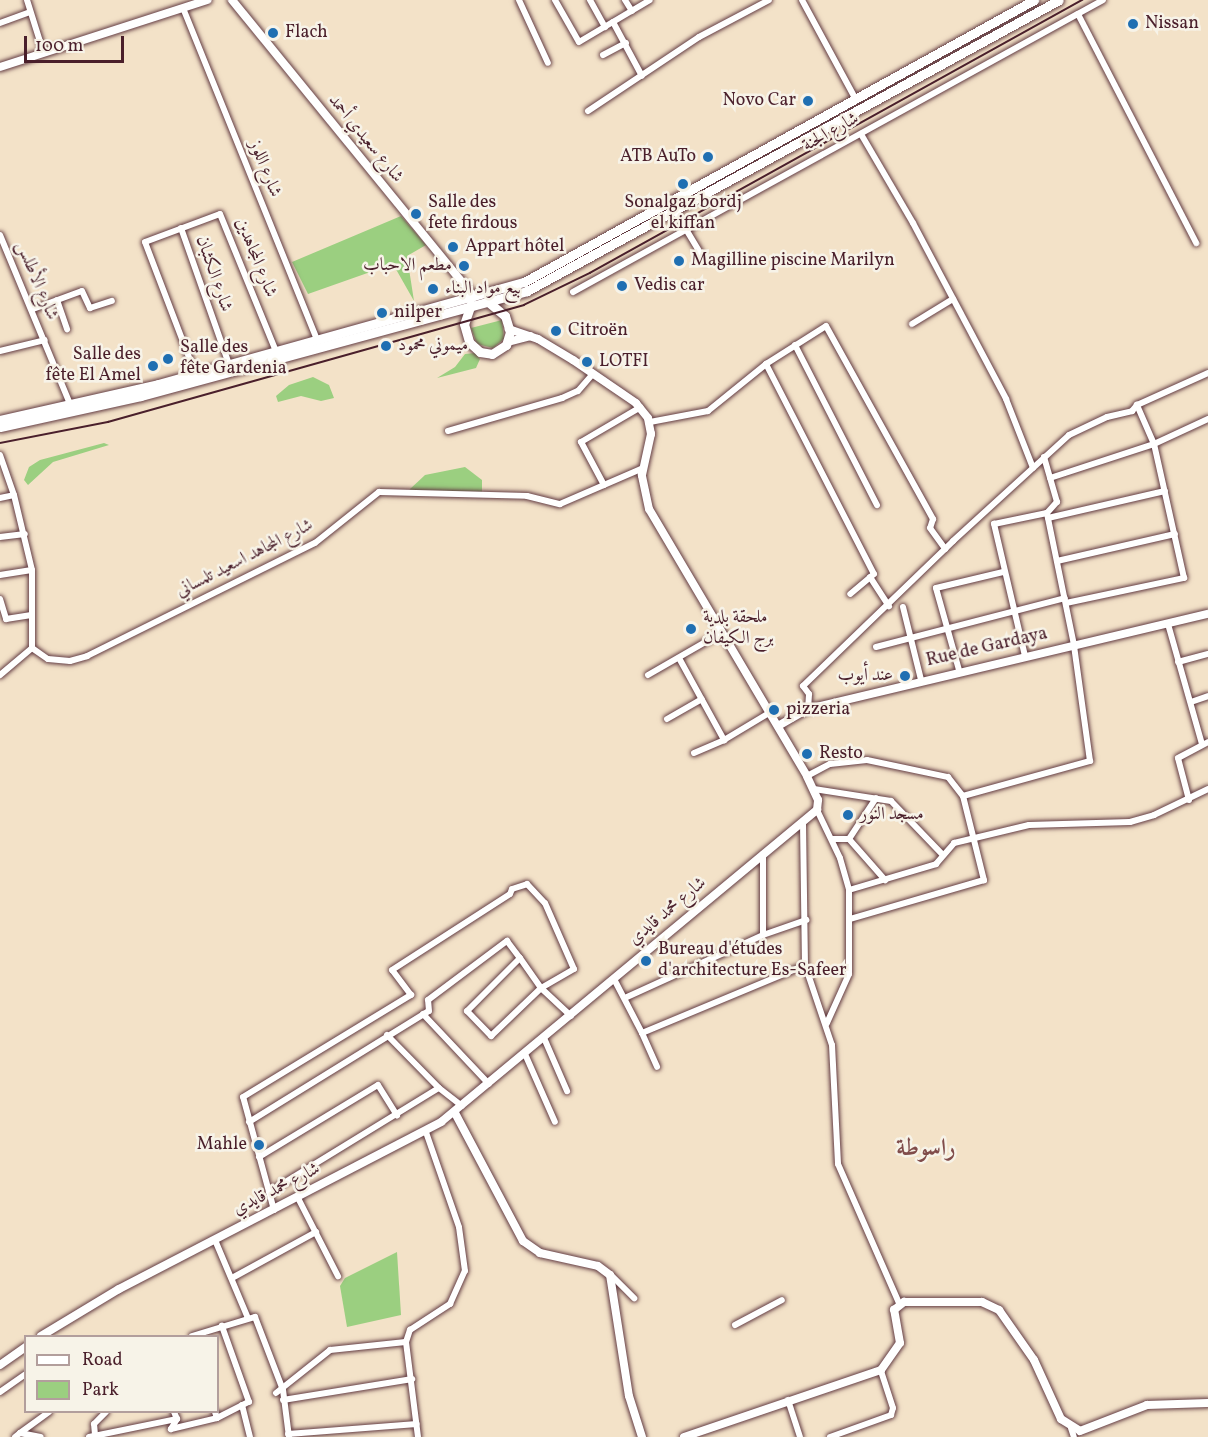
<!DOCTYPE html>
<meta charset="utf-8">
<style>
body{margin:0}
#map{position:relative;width:1208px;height:1437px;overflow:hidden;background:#f3e2c8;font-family:Vollkorn,Amiri,serif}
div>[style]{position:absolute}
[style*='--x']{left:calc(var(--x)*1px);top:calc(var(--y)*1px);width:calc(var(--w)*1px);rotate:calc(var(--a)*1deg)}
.green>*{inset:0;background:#9bcf80}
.roads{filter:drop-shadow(0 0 2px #633c43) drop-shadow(0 0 2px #633c43)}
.street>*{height:6px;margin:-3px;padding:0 3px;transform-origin:3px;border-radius:3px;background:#fff}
.secondary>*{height:8px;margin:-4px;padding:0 4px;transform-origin:4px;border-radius:4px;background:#fff}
.primary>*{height:9px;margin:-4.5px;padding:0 4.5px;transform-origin:4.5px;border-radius:4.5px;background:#fff}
.tram>*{height:1.5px;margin:-0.75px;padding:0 0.75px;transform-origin:0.75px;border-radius:0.75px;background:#4a1f2b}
.dots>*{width:16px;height:16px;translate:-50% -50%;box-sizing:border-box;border:3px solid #f7f3e8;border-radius:50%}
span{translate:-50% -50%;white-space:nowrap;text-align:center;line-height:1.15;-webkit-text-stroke:5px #f7f3e8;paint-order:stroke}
.poi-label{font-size:18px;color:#4a1f2b}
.left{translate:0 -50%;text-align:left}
.right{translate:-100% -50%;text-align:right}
.street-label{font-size:18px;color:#4a1f2b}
.district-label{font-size:24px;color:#804c4a;font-weight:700}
.legend{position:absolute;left:24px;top:1335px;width:195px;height:78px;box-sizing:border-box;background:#f7f3e8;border:2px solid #b29e9c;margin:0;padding:8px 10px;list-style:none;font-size:18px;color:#4a1f2b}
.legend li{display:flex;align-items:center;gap:12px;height:30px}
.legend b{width:30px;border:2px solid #b29e9c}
.scale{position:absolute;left:24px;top:36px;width:100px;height:27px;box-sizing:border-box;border:3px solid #4a1f2b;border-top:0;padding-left:8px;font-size:18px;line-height:21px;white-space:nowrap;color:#4a1f2b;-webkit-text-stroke:4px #f7f3e8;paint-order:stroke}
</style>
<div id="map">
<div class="green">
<div style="clip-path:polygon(401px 216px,426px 245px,407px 256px,414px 301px,393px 264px,308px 294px,292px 262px)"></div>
<div style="clip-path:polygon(502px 320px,504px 339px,493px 348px,477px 344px,471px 328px)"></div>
<div style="clip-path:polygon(475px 353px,480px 359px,476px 368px,437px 378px,455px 367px,465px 354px)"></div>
<div style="clip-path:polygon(313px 377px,329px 385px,334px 398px,321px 401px,301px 396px,278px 402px,276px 396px,289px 385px)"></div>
<div style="clip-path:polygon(104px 443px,109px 445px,53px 462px,28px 485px,24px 480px,29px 467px,40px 460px)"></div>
<div style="clip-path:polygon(465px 467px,482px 480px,482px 492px,409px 490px,425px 475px)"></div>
<div style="clip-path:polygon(397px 1252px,401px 1315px,347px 1327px,340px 1286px,345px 1278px)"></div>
</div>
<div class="roads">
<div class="street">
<div style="--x:27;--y:0;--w:53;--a:72.6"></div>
<div style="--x:519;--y:0;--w:69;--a:65.3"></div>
<div style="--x:555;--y:0;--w:48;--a:60.3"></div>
<div style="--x:579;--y:42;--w:82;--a:-30.6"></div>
<div style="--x:590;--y:0;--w:31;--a:61"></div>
<div style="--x:625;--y:0;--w:13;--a:58"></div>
<div style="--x:802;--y:0;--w:114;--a:61.6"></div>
<div style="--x:183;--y:8;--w:358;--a:68"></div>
<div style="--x:1078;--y:14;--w:258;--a:62.7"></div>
<div style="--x:613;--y:22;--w:61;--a:61.8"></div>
<div style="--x:0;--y:23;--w:32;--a:-20"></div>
<div style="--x:603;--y:55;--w:26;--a:-28"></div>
<div style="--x:588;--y:111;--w:133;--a:-33.7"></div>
<div style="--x:699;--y:37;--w:79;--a:-27.9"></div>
<div style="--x:861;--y:134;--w:103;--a:59.7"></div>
<div style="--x:913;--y:223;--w:199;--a:62.1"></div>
<div style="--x:1006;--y:399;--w:74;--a:68.6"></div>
<div style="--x:675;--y:211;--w:58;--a:59"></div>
<div style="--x:181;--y:228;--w:144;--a:70.6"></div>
<div style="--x:0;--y:235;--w:185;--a:67.5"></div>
<div style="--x:573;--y:292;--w:605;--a:-28.85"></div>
<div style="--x:57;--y:300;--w:31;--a:71"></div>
<div style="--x:33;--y:309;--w:52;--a:-20.2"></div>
<div style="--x:82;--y:291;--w:19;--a:65"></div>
<div style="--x:90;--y:308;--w:23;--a:-18"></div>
<div style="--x:912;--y:324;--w:48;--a:-31.4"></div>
<div style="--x:795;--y:345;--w:180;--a:62.9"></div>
<div style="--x:0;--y:351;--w:46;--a:-13.7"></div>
<div style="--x:766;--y:364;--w:236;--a:62.8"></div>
<div style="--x:874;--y:574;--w:31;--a:140"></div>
<div style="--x:195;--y:373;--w:140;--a:-110.9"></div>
<div style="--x:145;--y:242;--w:80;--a:-20.5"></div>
<div style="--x:220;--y:214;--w:148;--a:67.8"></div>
<div style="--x:650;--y:422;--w:59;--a:-10.7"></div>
<div style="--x:708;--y:411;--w:75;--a:-39"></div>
<div style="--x:766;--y:364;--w:71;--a:-32.3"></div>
<div style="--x:826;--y:326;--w:221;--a:61"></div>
<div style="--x:933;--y:519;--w:9;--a:108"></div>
<div style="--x:930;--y:528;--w:26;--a:54"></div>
<div style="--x:448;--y:431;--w:119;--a:-16.1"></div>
<div style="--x:562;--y:398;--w:17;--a:-24"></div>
<div style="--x:578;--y:391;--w:23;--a:-49"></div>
<div style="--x:0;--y:455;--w:42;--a:70.7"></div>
<div style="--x:14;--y:495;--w:77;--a:76.5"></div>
<div style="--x:32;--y:570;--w:78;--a:90"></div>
<div style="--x:32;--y:648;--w:42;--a:139.8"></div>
<div style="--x:1050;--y:478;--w:109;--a:-18.1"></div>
<div style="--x:1154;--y:444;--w:60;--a:-24.8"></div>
<div style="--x:604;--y:485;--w:49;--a:-118.1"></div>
<div style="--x:581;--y:442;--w:69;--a:-30.3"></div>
<div style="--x:0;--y:498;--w:14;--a:-12"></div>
<div style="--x:1048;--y:518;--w:120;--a:-13"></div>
<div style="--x:0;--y:537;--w:25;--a:-7"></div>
<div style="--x:1057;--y:561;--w:121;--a:-12.9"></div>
<div style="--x:0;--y:575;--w:32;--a:-9"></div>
<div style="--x:870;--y:577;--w:35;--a:57"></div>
<div style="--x:0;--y:599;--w:21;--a:73"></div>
<div style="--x:6;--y:619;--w:24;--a:-9"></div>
<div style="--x:1066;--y:603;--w:121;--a:-12"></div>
<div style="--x:1184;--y:578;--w:137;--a:-102.6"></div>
<div style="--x:1154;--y:444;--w:43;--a:-113.6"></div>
<div style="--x:1137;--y:405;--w:78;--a:-24.3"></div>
<div style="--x:903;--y:607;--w:75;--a:76.1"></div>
<div style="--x:1168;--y:624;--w:125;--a:74.2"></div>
<div style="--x:876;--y:647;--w:195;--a:-14.5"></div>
<div style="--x:32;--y:648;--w:19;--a:35"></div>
<div style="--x:48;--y:659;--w:22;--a:5"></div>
<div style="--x:70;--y:661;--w:18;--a:-16"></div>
<div style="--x:87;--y:656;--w:254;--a:-26.4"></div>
<div style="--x:315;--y:543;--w:82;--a:-38.6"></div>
<div style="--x:379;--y:492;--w:148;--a:1.5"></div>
<div style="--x:527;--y:496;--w:34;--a:14"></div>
<div style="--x:560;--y:504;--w:90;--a:-23.4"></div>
<div style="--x:1025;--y:656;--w:136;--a:-103.2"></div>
<div style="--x:994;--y:524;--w:54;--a:-11.7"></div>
<div style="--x:1047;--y:513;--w:15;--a:-48"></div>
<div style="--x:1057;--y:502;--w:47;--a:-106.1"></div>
<div style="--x:679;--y:658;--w:94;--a:61.2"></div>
<div style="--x:724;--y:740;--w:52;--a:-31"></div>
<div style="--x:1178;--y:662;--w:31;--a:-15"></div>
<div style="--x:959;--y:670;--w:85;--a:-105.7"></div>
<div style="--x:936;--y:588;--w:69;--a:-13.4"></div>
<div style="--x:648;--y:675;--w:84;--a:-29.9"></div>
<div style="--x:1191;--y:702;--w:18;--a:-19"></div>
<div style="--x:808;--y:709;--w:15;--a:-86"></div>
<div style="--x:809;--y:694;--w:10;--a:-127"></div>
<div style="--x:803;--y:686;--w:209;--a:-44"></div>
<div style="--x:953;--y:541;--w:157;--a:-42.4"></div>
<div style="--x:1069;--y:435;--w:42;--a:-25.3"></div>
<div style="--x:1107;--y:417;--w:26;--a:-13"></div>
<div style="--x:1132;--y:411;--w:8;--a:-50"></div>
<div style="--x:667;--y:719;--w:40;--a:-29.7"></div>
<div style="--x:694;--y:753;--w:33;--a:-23"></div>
<div style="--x:807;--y:776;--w:26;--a:-28"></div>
<div style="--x:830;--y:764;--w:37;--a:-6"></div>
<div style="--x:867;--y:760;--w:83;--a:11.9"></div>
<div style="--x:948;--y:777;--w:24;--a:52"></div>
<div style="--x:963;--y:796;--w:87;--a:76"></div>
<div style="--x:984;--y:880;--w:140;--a:163.8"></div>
<div style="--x:814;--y:789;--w:78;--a:8.9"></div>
<div style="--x:891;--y:801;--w:74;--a:46.1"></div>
<div style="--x:963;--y:796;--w:132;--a:-15.4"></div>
<div style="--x:1090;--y:761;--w:117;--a:-97.9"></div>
<div style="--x:1074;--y:645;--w:135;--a:-101.6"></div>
<div style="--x:1189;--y:800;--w:43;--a:-104.7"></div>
<div style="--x:1178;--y:758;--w:34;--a:-28"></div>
<div style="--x:817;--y:810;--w:53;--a:64.4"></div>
<div style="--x:840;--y:858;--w:33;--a:74"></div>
<div style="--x:849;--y:890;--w:84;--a:90"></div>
<div style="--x:849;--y:974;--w:54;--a:114.2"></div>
<div style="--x:803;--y:823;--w:142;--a:89.2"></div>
<div style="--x:805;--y:965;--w:84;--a:71.4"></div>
<div style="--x:832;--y:1045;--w:119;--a:87.1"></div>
<div style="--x:838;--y:1164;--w:152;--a:66.3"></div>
<div style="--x:832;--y:839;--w:17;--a:0"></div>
<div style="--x:849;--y:839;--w:55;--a:48.7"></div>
<div style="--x:849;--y:839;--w:49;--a:-56.6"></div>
<div style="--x:763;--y:854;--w:81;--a:90"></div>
<div style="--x:849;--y:890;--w:91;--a:-16.6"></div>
<div style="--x:936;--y:864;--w:28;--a:-49"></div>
<div style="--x:954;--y:843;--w:77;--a:-13.5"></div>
<div style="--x:1029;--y:825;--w:101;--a:-1.7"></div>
<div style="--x:1130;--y:822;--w:25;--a:-16"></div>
<div style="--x:1154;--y:815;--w:60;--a:-25.7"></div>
<div style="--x:614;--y:979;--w:61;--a:62.6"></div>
<div style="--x:642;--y:1033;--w:177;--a:-22.6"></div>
<div style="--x:627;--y:997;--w:149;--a:-24.5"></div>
<div style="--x:763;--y:935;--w:46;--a:-19.2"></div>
<div style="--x:423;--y:1014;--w:96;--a:46.7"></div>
<div style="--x:642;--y:1033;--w:37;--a:66"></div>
<div style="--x:387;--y:1035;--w:74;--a:45.5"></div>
<div style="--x:439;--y:1088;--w:29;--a:38"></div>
<div style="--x:544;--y:1038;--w:58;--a:66.5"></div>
<div style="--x:525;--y:1054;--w:74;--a:66.2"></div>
<div style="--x:249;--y:1122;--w:211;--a:-31.7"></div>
<div style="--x:429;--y:1011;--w:11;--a:-95"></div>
<div style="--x:428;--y:1000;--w:99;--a:-36.8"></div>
<div style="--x:507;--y:941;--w:21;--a:53"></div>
<div style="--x:520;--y:958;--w:75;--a:135"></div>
<div style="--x:467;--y:1011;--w:35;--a:46"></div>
<div style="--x:491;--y:1036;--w:69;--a:-43.8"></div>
<div style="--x:541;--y:988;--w:41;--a:43"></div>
<div style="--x:259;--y:1157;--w:139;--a:-31.2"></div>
<div style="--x:378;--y:1085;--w:36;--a:58"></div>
<div style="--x:269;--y:1192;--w:199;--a:-31.5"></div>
<div style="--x:298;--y:1198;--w:88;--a:62.9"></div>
<div style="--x:274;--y:1210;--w:117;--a:-105.3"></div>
<div style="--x:243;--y:1097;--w:197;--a:-31.3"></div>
<div style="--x:411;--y:995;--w:31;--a:-127"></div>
<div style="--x:392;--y:970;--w:140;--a:-32.8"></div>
<div style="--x:510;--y:894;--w:5;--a:-68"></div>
<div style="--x:512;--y:889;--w:16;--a:-18"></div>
<div style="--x:527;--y:884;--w:26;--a:47"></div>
<div style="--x:545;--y:903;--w:72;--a:66.3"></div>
<div style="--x:574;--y:969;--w:38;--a:150"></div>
<div style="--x:541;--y:988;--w:37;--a:-125"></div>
<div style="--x:215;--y:1240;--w:85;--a:67.1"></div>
<div style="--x:611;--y:1275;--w:33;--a:45"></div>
<div style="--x:232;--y:1278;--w:96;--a:-28.7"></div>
<div style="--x:735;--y:1325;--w:53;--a:-28"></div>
<div style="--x:192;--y:1336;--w:66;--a:-16.8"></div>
<div style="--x:255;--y:1317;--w:78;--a:69"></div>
<div style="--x:283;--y:1390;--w:47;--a:82.7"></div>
<div style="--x:0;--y:1392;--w:32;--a:-35"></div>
<div style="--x:276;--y:1393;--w:69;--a:-38.5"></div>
<div style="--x:330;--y:1350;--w:76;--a:-6"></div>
<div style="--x:283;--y:1400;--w:131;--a:-9.2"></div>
<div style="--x:788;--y:1400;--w:39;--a:72"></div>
<div style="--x:242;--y:1405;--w:33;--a:76"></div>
<div style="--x:215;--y:1412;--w:6;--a:72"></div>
<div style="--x:217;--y:1418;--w:36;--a:-27"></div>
<div style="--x:249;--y:1402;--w:81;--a:-109.6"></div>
<div style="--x:177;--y:1419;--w:12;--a:121"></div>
<div style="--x:171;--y:1429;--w:47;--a:-13.4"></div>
<div style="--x:1071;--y:1428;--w:9;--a:72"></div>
<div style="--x:20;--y:1433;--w:36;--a:-36"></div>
<div style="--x:288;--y:1434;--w:129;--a:-4.4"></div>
<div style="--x:95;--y:1435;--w:11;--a:-95"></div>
<div style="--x:94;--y:1424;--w:17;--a:-45"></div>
<div style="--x:15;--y:1437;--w:6;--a:-39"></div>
<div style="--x:20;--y:1433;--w:21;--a:11"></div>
<div style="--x:89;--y:1437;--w:90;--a:-11.6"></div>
<div style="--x:177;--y:1419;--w:8;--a:-113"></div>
<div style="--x:418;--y:1437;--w:96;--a:-97.2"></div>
<div style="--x:406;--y:1342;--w:13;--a:-72"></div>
<div style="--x:410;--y:1330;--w:48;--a:-33"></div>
<div style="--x:450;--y:1304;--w:36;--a:-66"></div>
<div style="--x:465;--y:1271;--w:44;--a:-97.8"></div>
<div style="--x:459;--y:1227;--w:101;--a:-109.2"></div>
<div style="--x:830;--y:1437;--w:65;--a:-19.8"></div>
<div style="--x:891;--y:1415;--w:7;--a:-74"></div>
<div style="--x:893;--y:1408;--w:40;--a:-108"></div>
</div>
<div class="secondary">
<div style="--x:232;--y:0;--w:383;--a:50.8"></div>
<div style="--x:0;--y:67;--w:218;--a:-17.9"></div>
<div style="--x:508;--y:342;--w:23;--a:-15"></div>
<div style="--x:778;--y:726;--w:34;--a:-30"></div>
<div style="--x:808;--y:709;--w:411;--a:-13.4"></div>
<div style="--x:455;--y:1113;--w:145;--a:62"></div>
<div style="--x:523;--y:1241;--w:21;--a:35"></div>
<div style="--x:540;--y:1253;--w:59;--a:12.6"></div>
<div style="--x:598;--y:1266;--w:15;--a:37"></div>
<div style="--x:610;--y:1275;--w:122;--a:81.1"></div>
<div style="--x:629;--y:1396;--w:43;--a:72.4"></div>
<div style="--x:41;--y:1336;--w:91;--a:-31.1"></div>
<div style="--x:119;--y:1289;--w:363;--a:-27.4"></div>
<div style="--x:441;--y:1122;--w:489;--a:-39.7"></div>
<div style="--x:817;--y:810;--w:10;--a:-84"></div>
<div style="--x:818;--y:800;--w:26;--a:-115"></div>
<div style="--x:807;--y:776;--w:310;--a:-120.6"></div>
<div style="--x:649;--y:509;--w:35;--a:-102"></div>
<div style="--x:642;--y:475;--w:42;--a:-77.6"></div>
<div style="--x:651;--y:434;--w:16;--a:-101"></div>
<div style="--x:648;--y:418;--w:19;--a:-129"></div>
<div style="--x:636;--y:403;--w:76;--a:-145.7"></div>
<div style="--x:573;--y:360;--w:41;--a:-149"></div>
<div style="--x:538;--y:339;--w:31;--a:-161"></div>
<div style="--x:0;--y:1365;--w:32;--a:-35"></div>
<div style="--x:684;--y:1437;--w:208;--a:-18.8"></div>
<div style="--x:881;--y:1370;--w:33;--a:-55"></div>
<div style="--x:900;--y:1343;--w:34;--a:-100"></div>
<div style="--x:894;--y:1310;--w:13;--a:-39"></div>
<div style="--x:904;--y:1302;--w:78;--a:0"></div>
<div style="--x:982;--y:1302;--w:19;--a:25"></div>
<div style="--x:999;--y:1310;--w:61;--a:55"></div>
<div style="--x:1034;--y:1360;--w:65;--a:65.4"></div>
<div style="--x:1061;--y:1419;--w:22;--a:32"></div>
<div style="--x:1080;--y:1431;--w:72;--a:-21.2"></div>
<div style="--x:1147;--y:1405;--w:61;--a:-1.9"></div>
</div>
<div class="primary">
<div style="--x:471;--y:304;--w:21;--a:109"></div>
<div style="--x:464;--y:324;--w:19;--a:74"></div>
<div style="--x:469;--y:342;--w:15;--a:42"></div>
<div style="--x:480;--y:352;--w:12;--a:9"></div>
<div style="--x:492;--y:354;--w:17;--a:-33"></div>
<div style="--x:506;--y:345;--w:14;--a:-73"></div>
<div style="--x:510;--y:332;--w:17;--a:-107"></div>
<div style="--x:505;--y:316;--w:23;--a:-140"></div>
<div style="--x:0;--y:420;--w:162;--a:-12.8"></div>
<div style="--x:158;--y:384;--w:380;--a:-15.6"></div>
<div style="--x:524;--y:282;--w:583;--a:-28.94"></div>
<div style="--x:0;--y:427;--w:144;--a:-12.4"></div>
<div style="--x:141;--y:396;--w:400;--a:-15.2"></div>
<div style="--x:527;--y:291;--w:606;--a:-28.68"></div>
</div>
</div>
<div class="tram">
<div style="--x:0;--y:443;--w:110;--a:-11"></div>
<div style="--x:108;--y:422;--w:432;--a:-15.7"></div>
<div style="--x:524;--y:305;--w:73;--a:-25.9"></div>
<div style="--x:590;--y:273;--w:563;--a:-29.02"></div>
</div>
<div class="dots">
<div style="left:1133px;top:24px;background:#1f6fb2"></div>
<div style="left:273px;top:33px;background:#1f6fb2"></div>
<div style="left:808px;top:101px;background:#1f6fb2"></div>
<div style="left:708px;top:157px;background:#1f6fb2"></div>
<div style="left:683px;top:184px;background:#1f6fb2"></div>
<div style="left:416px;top:214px;background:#1f6fb2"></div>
<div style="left:453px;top:247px;background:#1f6fb2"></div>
<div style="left:679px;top:261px;background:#1f6fb2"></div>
<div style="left:464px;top:266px;background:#1f6fb2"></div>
<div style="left:622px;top:286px;background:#1f6fb2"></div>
<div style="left:433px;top:289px;background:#1f6fb2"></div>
<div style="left:382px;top:313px;background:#1f6fb2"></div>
<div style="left:556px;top:331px;background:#1f6fb2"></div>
<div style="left:386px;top:346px;background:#1f6fb2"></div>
<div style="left:168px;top:359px;background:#1f6fb2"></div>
<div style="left:587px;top:362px;background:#1f6fb2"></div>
<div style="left:153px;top:366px;background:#1f6fb2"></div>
<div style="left:691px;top:629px;background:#1f6fb2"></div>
<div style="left:905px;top:676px;background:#1f6fb2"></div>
<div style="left:774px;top:710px;background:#1f6fb2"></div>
<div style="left:807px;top:754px;background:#1f6fb2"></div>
<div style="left:848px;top:815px;background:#1f6fb2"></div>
<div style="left:646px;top:961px;background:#1f6fb2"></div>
<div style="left:259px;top:1145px;background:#1f6fb2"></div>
</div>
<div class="poi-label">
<span class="left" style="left:1145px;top:24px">Nissan</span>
<span class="left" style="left:285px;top:33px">Flach</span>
<span class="right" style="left:796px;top:101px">Novo Car</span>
<span class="right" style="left:696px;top:157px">ATB AuTo</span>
<span class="left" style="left:428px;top:214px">Salle des<br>fete firdous</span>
<span style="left:683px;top:214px">Sonalgaz bordj<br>el kiffan</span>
<span class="left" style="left:465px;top:247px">Appart hôtel</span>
<span class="left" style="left:691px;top:261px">Magilline piscine Marilyn</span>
<span class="right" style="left:452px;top:266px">مطعم الاحباب</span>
<span class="left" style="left:634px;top:286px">Vedis car</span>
<span class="left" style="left:445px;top:289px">بيع مواد البناء</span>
<span class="left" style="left:394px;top:313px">nilper</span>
<span class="left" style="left:568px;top:331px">Citroën</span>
<span class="left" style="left:398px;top:346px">ميموني محمود</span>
<span class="left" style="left:180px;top:359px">Salle des<br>fête Gardenia</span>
<span class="right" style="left:141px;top:366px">Salle des<br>fête El Amel</span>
<span class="left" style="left:599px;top:362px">LOTFI</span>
<span class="left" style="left:703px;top:629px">ملحقة بلدية<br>برج الكيفان</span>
<span class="right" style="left:893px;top:676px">عند أيوب</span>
<span class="left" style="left:786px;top:710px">pizzeria</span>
<span class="left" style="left:819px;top:754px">Resto</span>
<span class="left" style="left:860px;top:815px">مسجد النور</span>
<span class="left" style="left:658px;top:961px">Bureau d'études<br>d'architecture Es-Safeer</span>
<span class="right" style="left:247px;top:1145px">Mahle</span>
</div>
<div class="street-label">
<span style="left:831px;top:133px;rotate:-29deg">شارع الجنة</span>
<span style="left:365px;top:139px;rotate:51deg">شارع سعيدي أحمد</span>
<span style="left:264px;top:169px;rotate:68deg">شارع اللوز</span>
<span style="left:255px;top:258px;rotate:68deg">شارع المجاهدين</span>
<span style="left:213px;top:274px;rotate:71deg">شارع الكثبان</span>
<span style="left:36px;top:281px;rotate:67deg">شارع الأطلس</span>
<span style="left:245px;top:559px;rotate:-27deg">شارع المجاهد اسعيد تلمساني</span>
<span style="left:987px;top:648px;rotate:-13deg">Rue de Gardaya</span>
<span style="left:668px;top:912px;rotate:-40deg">شارع محمد قايدي</span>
<span style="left:277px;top:1190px;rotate:-27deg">شارع محمد قايدي</span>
</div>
<div class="district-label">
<span style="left:926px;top:1150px">راسوطة</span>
</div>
<ul class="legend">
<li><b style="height:8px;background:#fff"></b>Road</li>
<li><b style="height:16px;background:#9bcf80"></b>Park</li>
</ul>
<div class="scale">100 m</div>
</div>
